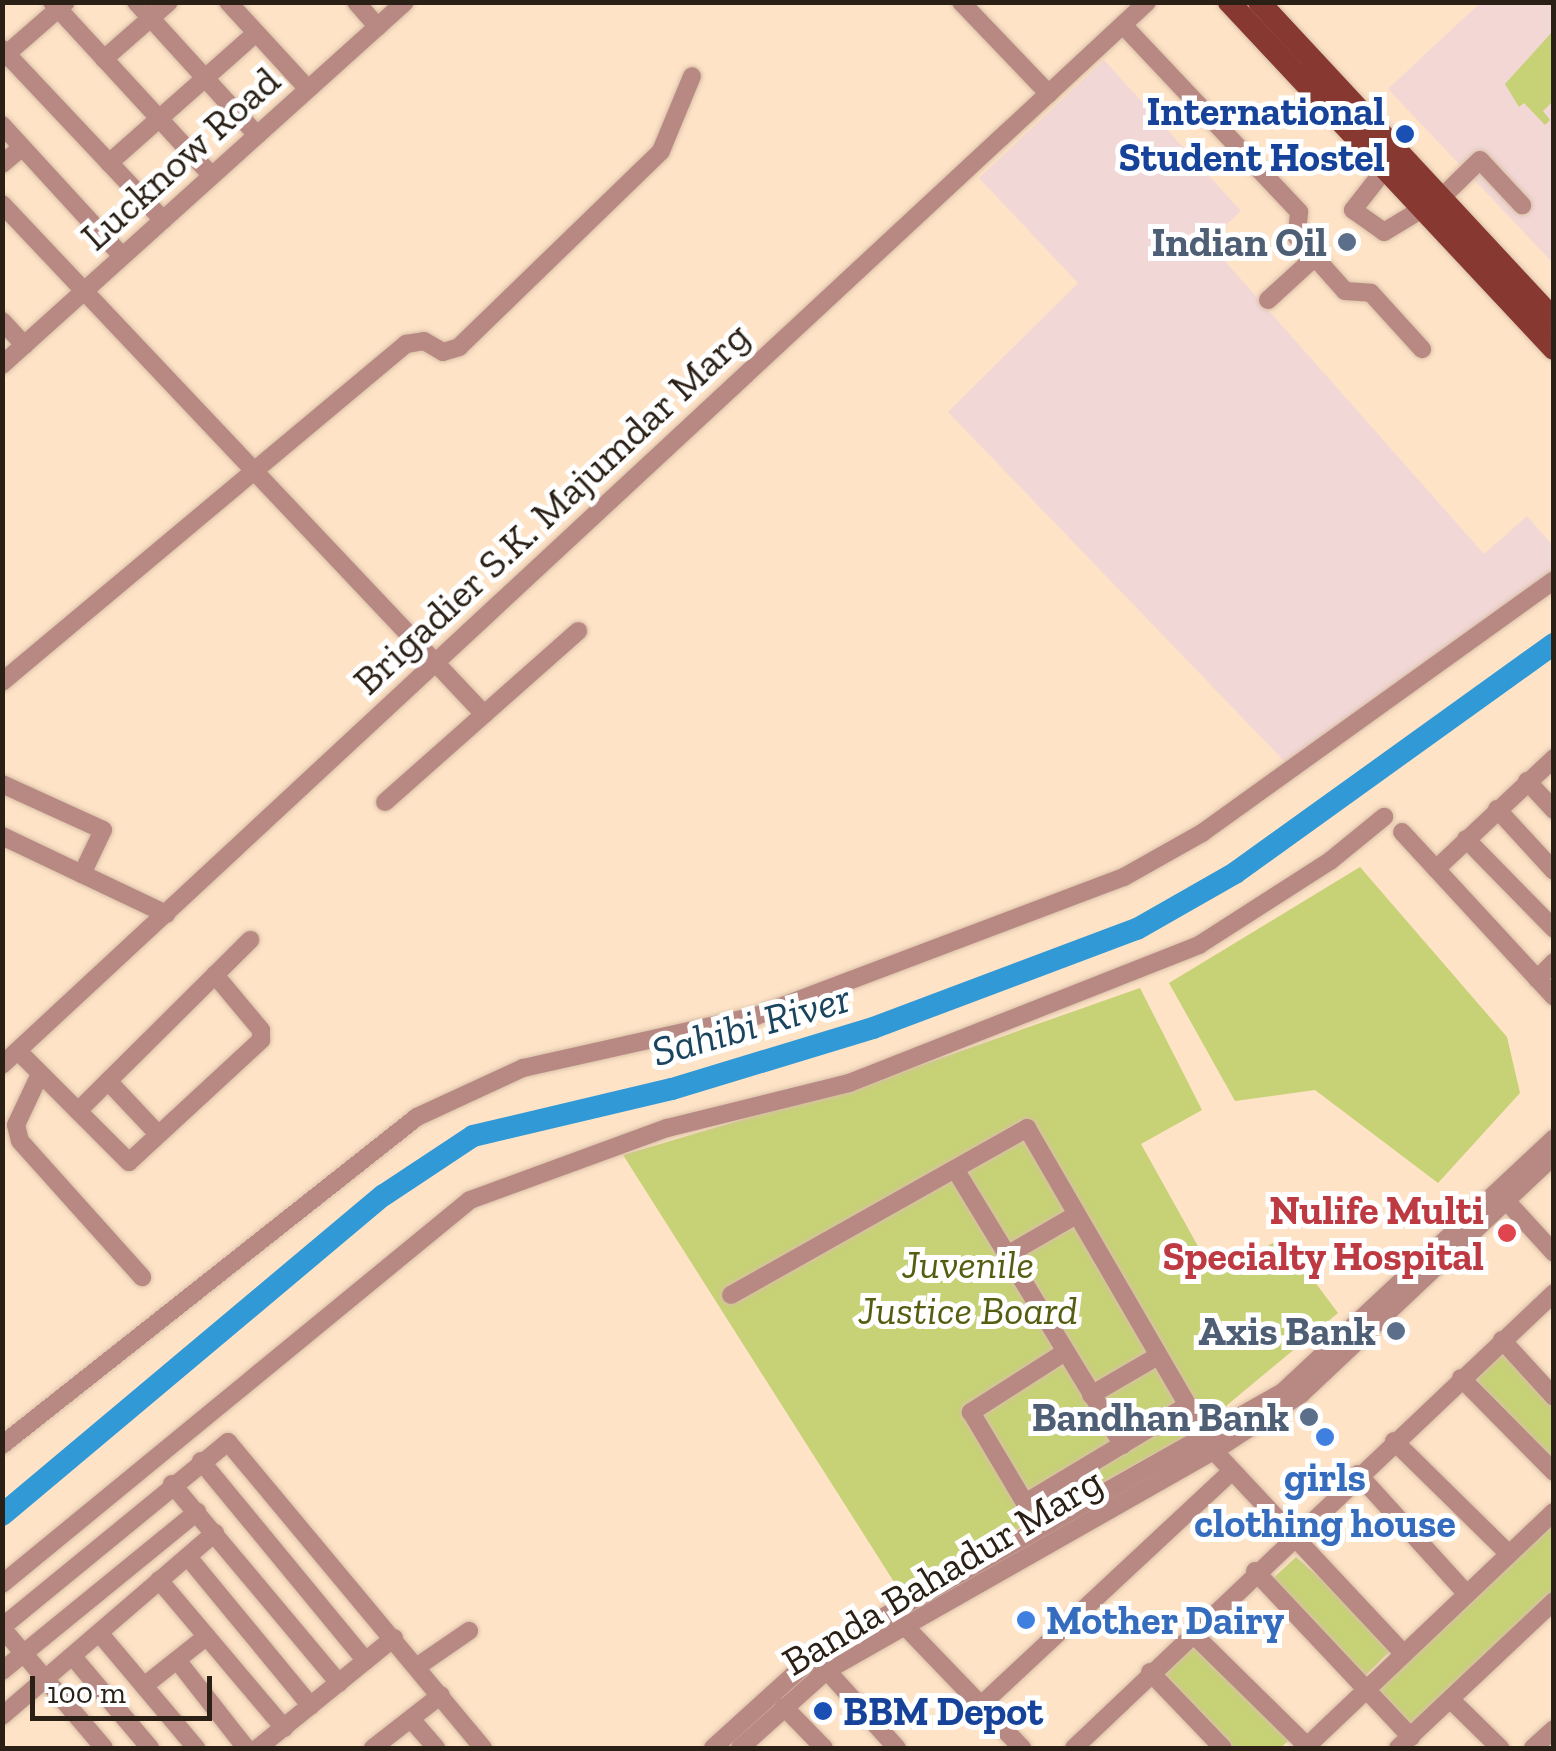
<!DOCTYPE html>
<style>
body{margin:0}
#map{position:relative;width:1556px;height:1751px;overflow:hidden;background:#fee3c7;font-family:"Zilla Slab",serif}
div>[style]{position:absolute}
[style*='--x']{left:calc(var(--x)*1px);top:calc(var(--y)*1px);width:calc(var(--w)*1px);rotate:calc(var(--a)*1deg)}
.commercial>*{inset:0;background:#f2d7d7}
.education>*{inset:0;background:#f2d7d5}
.green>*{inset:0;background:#c7d176}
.river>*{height:22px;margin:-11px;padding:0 11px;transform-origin:11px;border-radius:11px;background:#3099d6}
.roads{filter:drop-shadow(0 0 2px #d8c0a7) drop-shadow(0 0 2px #d8c0a7)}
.minor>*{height:18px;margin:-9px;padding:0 9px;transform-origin:9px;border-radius:9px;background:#b88983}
.major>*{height:22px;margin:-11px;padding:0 11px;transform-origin:11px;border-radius:11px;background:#873830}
.dots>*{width:28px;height:28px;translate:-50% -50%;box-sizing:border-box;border:5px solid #fff;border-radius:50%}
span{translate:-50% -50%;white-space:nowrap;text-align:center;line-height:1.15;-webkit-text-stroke:10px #fff;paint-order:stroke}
.transit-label{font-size:40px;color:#164399;font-weight:700}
.right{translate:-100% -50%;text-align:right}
.left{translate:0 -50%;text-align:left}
.street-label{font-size:40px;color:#2a2016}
.service-label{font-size:40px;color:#4e5e75;font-weight:700}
.health-label{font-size:40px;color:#be3a42;font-weight:700}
.park-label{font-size:40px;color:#575d10;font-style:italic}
.shop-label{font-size:40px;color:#366cbe;font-weight:700}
.water-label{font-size:42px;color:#1b445e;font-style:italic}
.frame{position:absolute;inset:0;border:5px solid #2a2016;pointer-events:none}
.scale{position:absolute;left:30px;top:1676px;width:182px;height:45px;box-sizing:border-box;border:5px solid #2a2016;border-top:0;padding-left:12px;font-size:30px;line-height:35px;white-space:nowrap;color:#2a2016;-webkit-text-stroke:8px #fff;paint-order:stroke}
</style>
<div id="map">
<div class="commercial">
<div style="clip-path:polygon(1104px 60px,1241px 211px,1208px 242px,1484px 554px,1527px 516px,1553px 546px,1553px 573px,1286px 763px,948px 412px,1078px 283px,979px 178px)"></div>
</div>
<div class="education">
<div style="clip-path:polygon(1480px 3px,1553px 3px,1553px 263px,1388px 89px)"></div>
</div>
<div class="green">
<div style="clip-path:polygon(1553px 31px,1553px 101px,1543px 111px,1550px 120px,1545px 125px,1524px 103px,1519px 107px,1505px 84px)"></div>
<div style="clip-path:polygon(1360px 867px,1507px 1037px,1520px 1093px,1438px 1183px,1315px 1090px,1235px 1101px,1169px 983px)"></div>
<div style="clip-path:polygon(1140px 988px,1202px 1110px,1141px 1144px,1214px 1275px,1282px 1238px,1338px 1313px,1196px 1431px,901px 1593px,623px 1155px,887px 1077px)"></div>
<div style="clip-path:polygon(1504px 1342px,1553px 1400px,1553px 1469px,1464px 1378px)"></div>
<div style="clip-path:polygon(1553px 1512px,1553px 1596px,1412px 1731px,1372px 1685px)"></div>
<div style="clip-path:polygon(1296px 1557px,1396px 1645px,1359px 1682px,1267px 1584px)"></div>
<div style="clip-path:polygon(1187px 1636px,1292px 1738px,1280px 1748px,1220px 1748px,1150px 1672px)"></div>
</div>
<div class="river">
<div style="--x:2;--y:1515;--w:498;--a:-40"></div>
<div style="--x:384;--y:1195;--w:107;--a:-33.5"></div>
<div style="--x:473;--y:1136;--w:204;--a:-13.3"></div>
<div style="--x:672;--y:1089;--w:210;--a:-16.9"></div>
<div style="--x:873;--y:1028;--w:282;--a:-20.6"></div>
<div style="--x:1137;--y:929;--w:113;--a:-29.7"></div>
<div style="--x:1235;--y:873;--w:393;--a:-35.7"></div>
</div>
<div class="roads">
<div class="minor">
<div style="--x:52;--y:2;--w:236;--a:47.4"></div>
<div style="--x:136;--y:2;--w:180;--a:47.7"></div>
<div style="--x:228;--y:2;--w:118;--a:47.4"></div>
<div style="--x:356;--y:2;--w:33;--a:49"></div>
<div style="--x:961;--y:2;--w:127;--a:46.3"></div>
<div style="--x:1123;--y:25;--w:257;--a:46.7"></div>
<div style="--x:1299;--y:212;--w:25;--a:95"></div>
<div style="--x:1297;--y:237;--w:72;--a:48.4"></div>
<div style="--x:1345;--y:291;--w:26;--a:4"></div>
<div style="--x:1371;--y:293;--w:76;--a:47.7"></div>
<div style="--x:2;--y:49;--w:235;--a:46.7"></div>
<div style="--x:2;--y:58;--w:84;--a:-41.1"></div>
<div style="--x:104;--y:59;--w:86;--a:-41.2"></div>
<div style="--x:2;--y:125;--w:178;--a:47.5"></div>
<div style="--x:109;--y:163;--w:196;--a:-41.5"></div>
<div style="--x:2;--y:164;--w:26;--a:-40"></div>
<div style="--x:1385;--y:169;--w:52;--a:128"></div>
<div style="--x:1353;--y:210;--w:38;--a:35"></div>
<div style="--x:1384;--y:232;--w:44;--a:-31.2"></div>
<div style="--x:1441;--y:198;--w:54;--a:-44.3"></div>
<div style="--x:1480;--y:160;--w:62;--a:47"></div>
<div style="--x:2;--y:204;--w:702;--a:46.62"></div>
<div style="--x:1268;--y:300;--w:64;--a:-42.5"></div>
<div style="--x:2;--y:321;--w:33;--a:47"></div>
<div style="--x:2;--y:365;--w:542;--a:-42.01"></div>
<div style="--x:2;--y:682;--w:527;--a:-39.92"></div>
<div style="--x:406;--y:344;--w:18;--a:-9"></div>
<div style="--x:424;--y:341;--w:22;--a:30"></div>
<div style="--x:443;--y:352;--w:17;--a:-17"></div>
<div style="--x:459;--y:347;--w:281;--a:-44.1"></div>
<div style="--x:661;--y:151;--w:81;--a:-67.5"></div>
<div style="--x:1527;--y:781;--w:40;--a:47"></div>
<div style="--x:2;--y:784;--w:111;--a:24.5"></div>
<div style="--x:103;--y:830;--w:49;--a:115.5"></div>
<div style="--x:385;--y:802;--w:258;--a:-41.5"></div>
<div style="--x:1497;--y:809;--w:84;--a:47.4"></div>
<div style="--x:1402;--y:832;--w:224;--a:47.3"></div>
<div style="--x:2;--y:836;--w:182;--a:25.4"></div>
<div style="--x:1466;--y:839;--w:126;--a:45.6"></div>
<div style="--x:1436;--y:869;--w:162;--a:-43.2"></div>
<div style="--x:1537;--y:979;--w:24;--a:-45"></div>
<div style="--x:18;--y:1051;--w:157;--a:45"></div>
<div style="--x:129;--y:1162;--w:180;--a:-42.7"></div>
<div style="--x:261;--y:1040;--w:10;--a:-90"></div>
<div style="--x:261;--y:1030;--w:72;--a:-129.9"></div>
<div style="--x:2;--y:1065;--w:1562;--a:-42.87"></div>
<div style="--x:40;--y:1074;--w:56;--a:115.2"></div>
<div style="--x:16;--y:1125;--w:16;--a:76"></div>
<div style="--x:20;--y:1141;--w:183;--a:48.1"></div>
<div style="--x:108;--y:1081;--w:73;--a:46.7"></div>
<div style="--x:78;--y:1111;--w:243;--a:-44.8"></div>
<div style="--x:955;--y:1169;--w:323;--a:58.7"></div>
<div style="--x:1500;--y:1194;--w:80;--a:47.5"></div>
<div style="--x:1007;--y:1255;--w:80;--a:-30.1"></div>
<div style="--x:731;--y:1295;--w:340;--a:-29.4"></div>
<div style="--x:1027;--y:1128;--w:373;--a:59.9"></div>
<div style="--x:1214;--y:1451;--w:278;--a:46.9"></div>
<div style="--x:1502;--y:1340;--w:77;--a:47.6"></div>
<div style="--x:1065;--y:1352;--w:112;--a:147.4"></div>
<div style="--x:971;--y:1412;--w:106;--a:59.3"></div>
<div style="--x:1025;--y:1503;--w:187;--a:-31"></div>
<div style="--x:1461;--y:1378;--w:132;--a:45.3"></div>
<div style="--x:1091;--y:1395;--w:75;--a:-30.3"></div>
<div style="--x:1394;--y:1441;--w:161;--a:44.5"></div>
<div style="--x:2;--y:1445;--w:529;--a:-38.32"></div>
<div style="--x:417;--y:1117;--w:117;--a:-24.8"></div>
<div style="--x:523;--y:1068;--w:239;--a:-12.6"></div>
<div style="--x:756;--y:1016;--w:393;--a:-20.7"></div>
<div style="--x:1124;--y:877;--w:90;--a:-29.4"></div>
<div style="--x:1202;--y:833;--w:433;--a:-35.7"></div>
<div style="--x:201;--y:1461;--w:259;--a:50.5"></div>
<div style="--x:1358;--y:1474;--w:162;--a:47.8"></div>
<div style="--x:172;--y:1484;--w:260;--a:50"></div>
<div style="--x:188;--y:1557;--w:193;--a:50.5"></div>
<div style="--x:1255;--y:1571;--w:228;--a:46.8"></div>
<div style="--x:159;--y:1580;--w:194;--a:49.8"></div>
<div style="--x:2;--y:1584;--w:605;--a:-39.37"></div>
<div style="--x:470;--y:1200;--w:210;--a:-20.1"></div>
<div style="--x:667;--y:1128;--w:187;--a:-13.9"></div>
<div style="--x:849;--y:1083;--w:376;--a:-21.5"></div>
<div style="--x:1199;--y:945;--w:156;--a:-32.7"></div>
<div style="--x:1330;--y:861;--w:70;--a:-39.2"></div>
<div style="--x:898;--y:1619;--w:179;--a:46.1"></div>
<div style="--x:2;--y:1627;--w:292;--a:-39.3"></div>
<div style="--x:228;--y:1442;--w:398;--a:50.2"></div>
<div style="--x:2;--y:1628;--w:157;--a:49.6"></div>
<div style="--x:1191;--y:1632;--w:163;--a:44.5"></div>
<div style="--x:101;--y:1635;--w:148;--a:49.9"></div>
<div style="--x:74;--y:1658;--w:118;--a:49.8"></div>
<div style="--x:177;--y:1660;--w:112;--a:51.9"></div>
<div style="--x:821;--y:1664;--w:113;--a:47.9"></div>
<div style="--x:418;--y:1666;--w:62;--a:-34.5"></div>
<div style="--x:2;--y:1671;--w:252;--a:-39.2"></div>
<div style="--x:1150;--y:1672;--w:105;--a:46.2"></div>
<div style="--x:144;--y:1686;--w:80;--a:-38.4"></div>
<div style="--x:1451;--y:1700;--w:69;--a:44.4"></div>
<div style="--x:981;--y:1705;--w:343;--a:-43"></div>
<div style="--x:784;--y:1707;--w:57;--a:45.7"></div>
<div style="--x:2;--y:1716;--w:281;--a:-40.7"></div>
<div style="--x:411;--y:1719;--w:38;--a:49"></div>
<div style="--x:258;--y:1748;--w:175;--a:-39"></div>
<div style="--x:373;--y:1748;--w:86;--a:-37.9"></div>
<div style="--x:713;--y:1748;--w:118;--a:-42.2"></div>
<div style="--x:800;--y:1669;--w:66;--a:-33.2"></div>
<div style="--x:855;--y:1633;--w:493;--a:-29.4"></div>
<div style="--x:1284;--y:1391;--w:370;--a:-43.1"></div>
<div style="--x:740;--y:1748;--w:115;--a:-41.8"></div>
<div style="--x:826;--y:1671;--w:446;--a:-29.6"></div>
<div style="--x:1214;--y:1451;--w:104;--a:-33.2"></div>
<div style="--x:1301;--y:1394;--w:347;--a:-43.3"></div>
<div style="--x:1074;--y:1748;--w:661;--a:-43.47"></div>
<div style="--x:1305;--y:1748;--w:343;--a:-43.5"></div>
<div style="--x:1398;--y:1748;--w:214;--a:-43.3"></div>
<div style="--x:1533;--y:1748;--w:28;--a:-42"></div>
</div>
<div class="major">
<div style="--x:1229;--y:2;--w:475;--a:46.9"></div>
<div style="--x:1259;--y:2;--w:433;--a:47.1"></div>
</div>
</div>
<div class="dots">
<div style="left:1405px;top:134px;background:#1a4fb4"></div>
<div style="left:1347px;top:242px;background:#5c6f8a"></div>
<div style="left:1507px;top:1233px;background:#e0444e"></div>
<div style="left:1396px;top:1331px;background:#5c6f8a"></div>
<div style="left:1309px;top:1417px;background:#5c6f8a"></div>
<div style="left:1325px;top:1437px;background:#3f7fe0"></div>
<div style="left:1026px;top:1620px;background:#3f7fe0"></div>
<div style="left:823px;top:1711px;background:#1a4fb4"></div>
</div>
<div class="transit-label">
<span class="right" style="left:1385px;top:134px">International<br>Student Hostel</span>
<span class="left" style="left:843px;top:1711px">BBM Depot</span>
</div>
<div class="street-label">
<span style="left:180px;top:158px;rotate:-42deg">Lucknow Road</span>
<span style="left:551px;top:508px;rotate:-43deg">Brigadier S.K. Majumdar Marg</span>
<span style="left:942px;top:1571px;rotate:-31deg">Banda Bahadur Marg</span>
</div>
<div class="service-label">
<span class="right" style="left:1327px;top:242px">Indian Oil</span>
<span class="right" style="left:1376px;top:1331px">Axis Bank</span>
<span class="right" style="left:1289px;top:1417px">Bandhan Bank</span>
</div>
<div class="health-label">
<span class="right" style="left:1484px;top:1233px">Nulife Multi<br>Specialty Hospital</span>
</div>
<div class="park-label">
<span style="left:968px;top:1287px">Juvenile<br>Justice Board</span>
</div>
<div class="shop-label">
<span style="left:1325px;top:1500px">girls<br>clothing house</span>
<span class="left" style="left:1046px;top:1620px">Mother Dairy</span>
</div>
<div class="water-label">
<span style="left:751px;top:1025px;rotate:-16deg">Sahibi River</span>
</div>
<div class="frame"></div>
<div class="scale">100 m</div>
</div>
